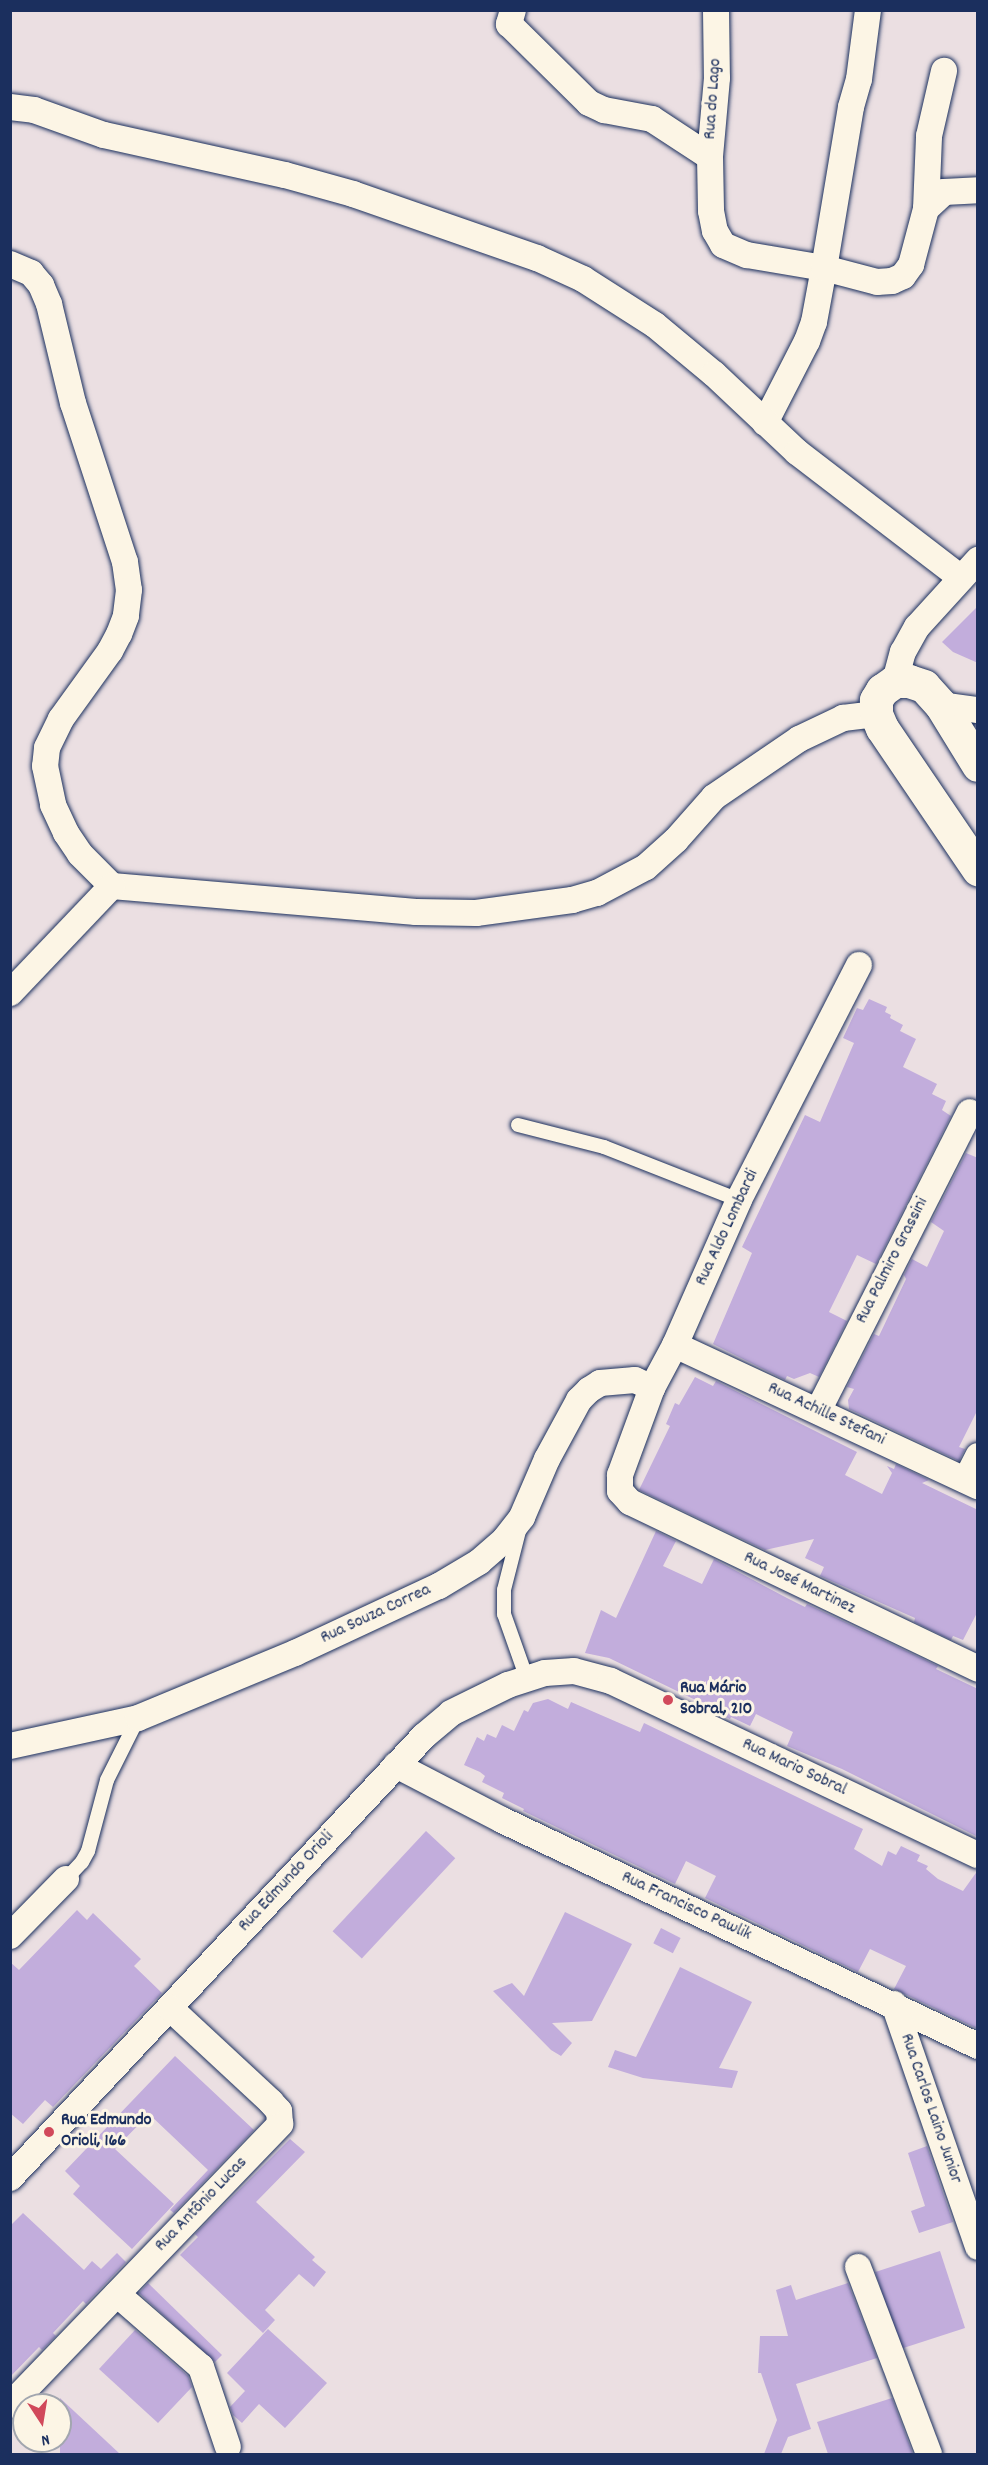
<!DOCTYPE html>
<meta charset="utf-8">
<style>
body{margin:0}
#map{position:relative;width:988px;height:2465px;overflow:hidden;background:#ebdfe2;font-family:Dekko,sans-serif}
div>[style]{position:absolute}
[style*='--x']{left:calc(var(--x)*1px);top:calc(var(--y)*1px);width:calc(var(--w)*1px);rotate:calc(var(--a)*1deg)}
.building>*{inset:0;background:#c2addc;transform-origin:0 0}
.roads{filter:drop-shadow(0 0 2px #1b2f5e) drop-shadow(0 0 2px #1b2f5e)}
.lane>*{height:14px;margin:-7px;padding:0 7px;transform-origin:7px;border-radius:7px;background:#fcf5e5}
.street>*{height:26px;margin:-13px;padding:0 13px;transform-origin:13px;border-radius:13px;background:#fcf5e5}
.secondary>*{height:33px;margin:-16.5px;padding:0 16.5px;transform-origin:16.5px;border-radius:16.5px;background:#fcf5e5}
.dots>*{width:16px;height:16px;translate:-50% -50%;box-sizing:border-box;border:3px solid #fcf5e5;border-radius:50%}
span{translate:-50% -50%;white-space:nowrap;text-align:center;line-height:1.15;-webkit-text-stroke:6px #fcf5e5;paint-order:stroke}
.street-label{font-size:18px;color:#1b2f5e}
.poi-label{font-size:18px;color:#1b2f5e;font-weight:700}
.left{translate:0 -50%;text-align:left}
.frame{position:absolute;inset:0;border:12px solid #1b2f5e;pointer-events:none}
.north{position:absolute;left:12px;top:2393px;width:60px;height:60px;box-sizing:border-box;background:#fcf5e5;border:2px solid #a2a6af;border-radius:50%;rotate:168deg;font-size:16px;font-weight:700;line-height:24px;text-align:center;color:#1b2f5e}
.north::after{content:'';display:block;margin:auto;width:21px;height:27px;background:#d1495b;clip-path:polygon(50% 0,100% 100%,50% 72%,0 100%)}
</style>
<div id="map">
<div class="building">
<div style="clip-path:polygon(978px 606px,978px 663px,953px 652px,942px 642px)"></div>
<div style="clip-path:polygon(869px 999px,887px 1007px,885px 1012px,891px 1015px,890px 1018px,903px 1025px,900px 1031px,916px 1039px,903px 1067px,937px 1084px,932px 1094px,946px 1101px,942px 1110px,951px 1116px,876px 1264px,857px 1255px,829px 1312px,847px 1321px,819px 1377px,810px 1373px,794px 1379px,787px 1376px,785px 1380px,713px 1344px,752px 1253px,742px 1247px,805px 1115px,820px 1122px,854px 1043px,843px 1038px,857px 1008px,863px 1010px)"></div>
<div style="clip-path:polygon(966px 1153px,978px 1158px,978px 1409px,959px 1447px,965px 1449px,959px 1461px,849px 1409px,848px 1400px,854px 1389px,847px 1387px,874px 1334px,879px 1336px,906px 1279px,904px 1275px,912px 1259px,927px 1267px,944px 1231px,931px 1222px)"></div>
<div style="clip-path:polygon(695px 1377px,713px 1386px,716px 1381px,857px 1452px,845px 1475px,882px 1494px,892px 1473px,887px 1466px,894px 1469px,896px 1464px,929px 1480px,922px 1483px,978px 1510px,978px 1611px,963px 1640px,953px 1636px,951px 1640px,914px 1622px,915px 1618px,820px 1576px,824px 1567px,805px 1558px,814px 1539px,765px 1550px,639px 1490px,670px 1426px,666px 1424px,675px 1403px,679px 1405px)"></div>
<div style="clip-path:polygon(656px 1531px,676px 1541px,663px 1566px,702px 1584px,714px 1559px,787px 1598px,805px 1607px,807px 1604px,938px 1666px,936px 1669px,978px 1689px,978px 1837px,842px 1769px,787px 1746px,793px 1732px,756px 1714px,750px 1726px,731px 1717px,730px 1719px,712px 1710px,712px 1708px,609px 1658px,585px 1653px,601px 1610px,616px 1618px)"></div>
<div style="clip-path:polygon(548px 1699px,568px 1709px,571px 1702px,640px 1732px,644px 1723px,863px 1829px,854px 1849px,882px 1866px,888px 1851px,896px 1855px,901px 1846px,920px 1855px,917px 1861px,928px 1866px,926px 1869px,938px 1879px,963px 1891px,978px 1870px,978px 2029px,894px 1989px,906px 1966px,870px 1949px,858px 1972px,705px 1898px,716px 1876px,686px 1861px,675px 1884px,523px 1811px,524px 1809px,502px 1798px,504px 1793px,482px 1782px,485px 1776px,480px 1772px,464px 1765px,477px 1737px,484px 1741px,487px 1734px,496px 1738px,502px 1725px,514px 1731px,524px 1710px,528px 1712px,533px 1703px)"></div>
<div style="left:426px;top:1831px;width:40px;height:137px;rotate:43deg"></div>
<div style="clip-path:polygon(77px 1910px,87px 1920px,93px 1913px,141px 1959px,134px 1966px,162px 1993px,53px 2107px,45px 2100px,23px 2124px,10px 2113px,10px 1962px,19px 1970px)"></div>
<div style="clip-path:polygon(565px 1912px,632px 1944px,592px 2021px,552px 2023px,572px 2043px,561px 2056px,551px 2050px,493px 1991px,512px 1983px,524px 1996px)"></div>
<div style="left:661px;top:1928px;width:22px;height:17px;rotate:27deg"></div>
<div style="clip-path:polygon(680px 1967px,752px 2002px,719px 2068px,738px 2071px,732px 2088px,643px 2078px,608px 2067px,615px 2050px,636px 2057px)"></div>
<div style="clip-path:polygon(175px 2056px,254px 2130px,174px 2213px,170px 2210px,208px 2170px,149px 2114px,115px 2149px,174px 2204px,132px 2249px,73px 2194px,80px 2186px,65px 2171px)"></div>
<div style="clip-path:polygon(290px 2139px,305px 2152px,256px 2202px,315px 2257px,312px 2260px,326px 2272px,314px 2287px,299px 2274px,265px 2310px,275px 2320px,263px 2333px,180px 2255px,198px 2237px,195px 2234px)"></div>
<div style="clip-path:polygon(927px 2146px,953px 2222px,919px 2233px,911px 2211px,925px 2206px,908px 2153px)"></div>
<div style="clip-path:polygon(23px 2213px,84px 2270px,92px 2261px,101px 2269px,117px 2253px,126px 2262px,86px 2304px,83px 2301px,53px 2333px,56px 2336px,42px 2350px,39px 2347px,10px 2377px,10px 2226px)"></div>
<div style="left:940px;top:2251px;width:81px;height:68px;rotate:72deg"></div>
<div style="clip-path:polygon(148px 2283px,222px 2355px,215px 2362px,139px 2293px)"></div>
<div style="clip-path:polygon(848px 2283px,877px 2358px,796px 2384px,811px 2429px,788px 2437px,781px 2454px,764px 2454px,777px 2420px,761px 2373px,758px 2373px,760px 2336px,788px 2336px,776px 2290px,791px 2285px,796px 2300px)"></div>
<div style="clip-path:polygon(268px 2329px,327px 2383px,285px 2428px,259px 2404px,242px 2423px,233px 2415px,230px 2407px,245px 2391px,227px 2373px)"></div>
<div style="clip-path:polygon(135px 2330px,188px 2376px,192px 2387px,158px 2423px,99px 2369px)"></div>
<div style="clip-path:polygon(60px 2398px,120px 2454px,60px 2454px)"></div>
<div style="clip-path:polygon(892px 2398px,913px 2454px,828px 2454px,817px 2422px)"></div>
</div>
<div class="roads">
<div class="lane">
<div style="--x:518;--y:1125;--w:89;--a:14.3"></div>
<div style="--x:604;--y:1147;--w:145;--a:21.4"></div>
<div style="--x:519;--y:1531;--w:61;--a:104.3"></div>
<div style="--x:504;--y:1590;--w:24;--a:90"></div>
<div style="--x:504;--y:1614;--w:69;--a:70.5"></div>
<div style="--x:66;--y:1879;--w:23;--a:-47"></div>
<div style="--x:82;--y:1862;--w:13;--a:-61"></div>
<div style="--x:88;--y:1851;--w:73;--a:-75"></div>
<div style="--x:107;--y:1780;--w:69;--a:-63.4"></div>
</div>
<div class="street">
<div style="--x:513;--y:10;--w:15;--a:106"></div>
<div style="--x:509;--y:24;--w:112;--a:44.6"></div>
<div style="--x:589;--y:103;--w:17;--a:25"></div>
<div style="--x:604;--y:110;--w:49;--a:10.6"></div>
<div style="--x:652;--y:119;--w:69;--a:33.2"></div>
<div style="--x:716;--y:10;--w:68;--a:89.2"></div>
<div style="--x:717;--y:78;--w:79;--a:95.1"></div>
<div style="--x:710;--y:157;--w:54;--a:88.9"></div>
<div style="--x:711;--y:211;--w:20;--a:79"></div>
<div style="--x:715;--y:231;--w:16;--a:60"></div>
<div style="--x:723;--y:245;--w:26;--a:23"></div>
<div style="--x:747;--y:255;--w:78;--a:9.6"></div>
<div style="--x:824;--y:268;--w:55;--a:100.5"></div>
<div style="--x:814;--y:322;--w:20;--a:110"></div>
<div style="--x:807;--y:341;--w:92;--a:117.1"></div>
<div style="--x:868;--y:10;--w:70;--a:97.4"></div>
<div style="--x:859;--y:79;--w:29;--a:106"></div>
<div style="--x:851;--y:107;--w:163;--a:99.5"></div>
<div style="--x:824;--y:268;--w:55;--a:14.8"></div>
<div style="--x:877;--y:282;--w:15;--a:-4"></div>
<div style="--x:892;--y:281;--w:12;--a:-24"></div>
<div style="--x:903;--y:276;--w:14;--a:-54"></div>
<div style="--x:911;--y:265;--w:58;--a:-75"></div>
<div style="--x:926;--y:209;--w:25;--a:-43"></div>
<div style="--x:944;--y:192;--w:34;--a:-3"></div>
<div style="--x:10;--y:107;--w:24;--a:7"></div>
<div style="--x:34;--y:110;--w:74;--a:19.7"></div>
<div style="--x:104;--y:135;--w:185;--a:12.5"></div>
<div style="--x:285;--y:175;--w:71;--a:15.6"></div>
<div style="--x:353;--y:194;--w:195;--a:19.2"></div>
<div style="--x:537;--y:258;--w:51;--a:24.5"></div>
<div style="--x:583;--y:279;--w:85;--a:32.6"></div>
<div style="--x:655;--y:325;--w:77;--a:39.7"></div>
<div style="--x:714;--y:374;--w:114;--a:43.2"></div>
<div style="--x:797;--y:452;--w:205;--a:37.5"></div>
<div style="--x:926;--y:209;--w:73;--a:-87.6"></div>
<div style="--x:929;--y:136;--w:67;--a:-77"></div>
<div style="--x:10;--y:264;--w:23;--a:23"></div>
<div style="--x:31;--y:273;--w:16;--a:50"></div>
<div style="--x:41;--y:285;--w:21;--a:67"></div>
<div style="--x:49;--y:304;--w:102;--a:76.4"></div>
<div style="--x:73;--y:403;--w:167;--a:71.9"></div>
<div style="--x:125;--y:562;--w:28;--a:82"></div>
<div style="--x:129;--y:590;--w:26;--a:97"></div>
<div style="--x:126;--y:616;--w:19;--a:111"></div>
<div style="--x:119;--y:634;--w:19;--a:118"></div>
<div style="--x:110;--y:651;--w:84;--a:125.8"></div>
<div style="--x:61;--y:719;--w:32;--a:116"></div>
<div style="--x:47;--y:748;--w:18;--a:96"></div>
<div style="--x:45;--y:766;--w:40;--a:78"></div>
<div style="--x:53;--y:805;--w:31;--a:65"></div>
<div style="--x:66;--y:833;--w:25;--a:56"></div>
<div style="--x:80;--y:854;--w:45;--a:45"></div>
<div style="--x:112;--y:886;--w:305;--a:4.9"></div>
<div style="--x:416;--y:912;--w:60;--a:1"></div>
<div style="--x:476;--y:913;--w:97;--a:-7.7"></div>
<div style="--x:572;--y:900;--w:26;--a:-16"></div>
<div style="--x:597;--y:893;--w:55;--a:-28"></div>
<div style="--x:646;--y:867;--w:40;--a:-42"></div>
<div style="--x:676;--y:840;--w:57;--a:-48.5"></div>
<div style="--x:714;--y:797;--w:103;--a:-34.3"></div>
<div style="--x:799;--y:739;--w:49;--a:-25.5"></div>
<div style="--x:843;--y:718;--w:33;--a:-7"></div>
<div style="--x:895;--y:681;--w:30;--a:-75"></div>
<div style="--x:903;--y:652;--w:29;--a:-61"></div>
<div style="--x:917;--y:627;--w:91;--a:-47.7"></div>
<div style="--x:941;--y:705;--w:37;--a:8"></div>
<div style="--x:859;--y:965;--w:264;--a:117.1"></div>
<div style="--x:739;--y:1200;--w:158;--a:113.8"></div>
<div style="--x:675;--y:1345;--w:49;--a:118.1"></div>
<div style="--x:652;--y:1388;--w:93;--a:110.2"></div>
<div style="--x:620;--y:1475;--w:16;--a:90"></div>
<div style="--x:620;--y:1491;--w:15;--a:48"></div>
<div style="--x:630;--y:1502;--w:386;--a:25.6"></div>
<div style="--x:10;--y:993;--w:148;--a:-46.4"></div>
<div style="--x:675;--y:1345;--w:334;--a:25"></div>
<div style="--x:818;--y:1411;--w:335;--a:-63.1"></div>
<div style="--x:966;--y:1480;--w:27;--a:-63"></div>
<div style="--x:10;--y:1746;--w:131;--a:-12.3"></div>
<div style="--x:138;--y:1718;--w:170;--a:-22.5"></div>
<div style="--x:295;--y:1653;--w:159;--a:-25"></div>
<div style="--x:439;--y:1586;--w:47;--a:-31"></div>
<div style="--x:479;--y:1562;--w:35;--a:-41"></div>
<div style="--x:505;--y:1539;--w:28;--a:-52"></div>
<div style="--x:522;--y:1517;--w:63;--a:-66.7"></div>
<div style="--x:547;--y:1459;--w:67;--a:-61.5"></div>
<div style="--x:579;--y:1400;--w:14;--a:-45"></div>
<div style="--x:589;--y:1390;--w:13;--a:-32"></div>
<div style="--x:600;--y:1383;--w:35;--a:-5"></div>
<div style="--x:635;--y:1380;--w:19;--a:25"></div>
<div style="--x:396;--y:1765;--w:119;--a:27.4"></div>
<div style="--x:502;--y:1820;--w:527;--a:25.4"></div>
<div style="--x:10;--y:1936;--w:80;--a:-45.5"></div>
<div style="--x:894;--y:2004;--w:257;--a:70.9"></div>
<div style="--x:10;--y:2178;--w:606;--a:-46.87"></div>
<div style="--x:424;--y:1736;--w:35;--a:-40"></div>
<div style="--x:451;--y:1713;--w:64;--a:-26.2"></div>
<div style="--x:508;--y:1685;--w:39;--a:-18"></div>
<div style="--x:545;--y:1673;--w:29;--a:-4"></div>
<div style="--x:574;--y:1671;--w:38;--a:15"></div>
<div style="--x:611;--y:1681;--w:406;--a:25.4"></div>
<div style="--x:858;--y:2267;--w:200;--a:69.2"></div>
<div style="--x:117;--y:2294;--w:111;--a:41"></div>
<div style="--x:201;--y:2367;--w:84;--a:71.4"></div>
<div style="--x:10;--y:2405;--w:390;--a:-46.1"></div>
<div style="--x:280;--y:2124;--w:13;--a:-94"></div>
<div style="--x:279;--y:2111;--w:12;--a:-132"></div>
<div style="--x:271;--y:2102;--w:138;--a:-137.1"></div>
</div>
<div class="secondary">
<div style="--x:978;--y:765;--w:70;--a:-121.7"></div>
<div style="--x:941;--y:705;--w:25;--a:-132"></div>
<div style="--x:924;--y:686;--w:16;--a:-162"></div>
<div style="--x:909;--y:681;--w:14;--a:180"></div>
<div style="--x:895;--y:681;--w:16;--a:145"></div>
<div style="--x:882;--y:690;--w:12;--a:121"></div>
<div style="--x:876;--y:700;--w:14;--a:90"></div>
<div style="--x:876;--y:714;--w:15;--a:67"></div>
<div style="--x:882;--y:728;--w:171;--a:55.8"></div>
</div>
</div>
<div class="dots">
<div style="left:668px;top:1700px;background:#d1495b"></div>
<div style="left:49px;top:2132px;background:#d1495b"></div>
</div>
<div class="street-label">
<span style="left:714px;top:99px;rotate:-86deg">Rua do Lago</span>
<span style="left:728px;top:1228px;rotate:-65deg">Rua Aldo Lombardi</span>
<span style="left:893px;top:1261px;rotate:-63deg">Rua Palmiro Grassini</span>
<span style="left:826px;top:1415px;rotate:25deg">Rua Achille Stefani</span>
<span style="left:799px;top:1584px;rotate:26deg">Rua José Martinez</span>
<span style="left:376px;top:1615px;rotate:-25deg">Rua Souza Correa</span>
<span style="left:794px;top:1768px;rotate:25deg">Rua Mario Sobral</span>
<span style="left:287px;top:1882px;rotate:-47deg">Rua Edmundo Orioli</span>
<span style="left:686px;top:1907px;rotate:25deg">Rua Francisco Pawlik</span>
<span style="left:930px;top:2109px;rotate:71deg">Rua Carlos Laino Junior</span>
<span style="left:202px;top:2205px;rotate:-46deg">Rua Antônio Lucas</span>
</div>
<div class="poi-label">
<span class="left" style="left:680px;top:1700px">Rua Mário<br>Sobral, 210</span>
<span class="left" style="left:61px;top:2132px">Rua Edmundo<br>Orioli, 166</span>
</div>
<div class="frame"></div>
<div class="north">N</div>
</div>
